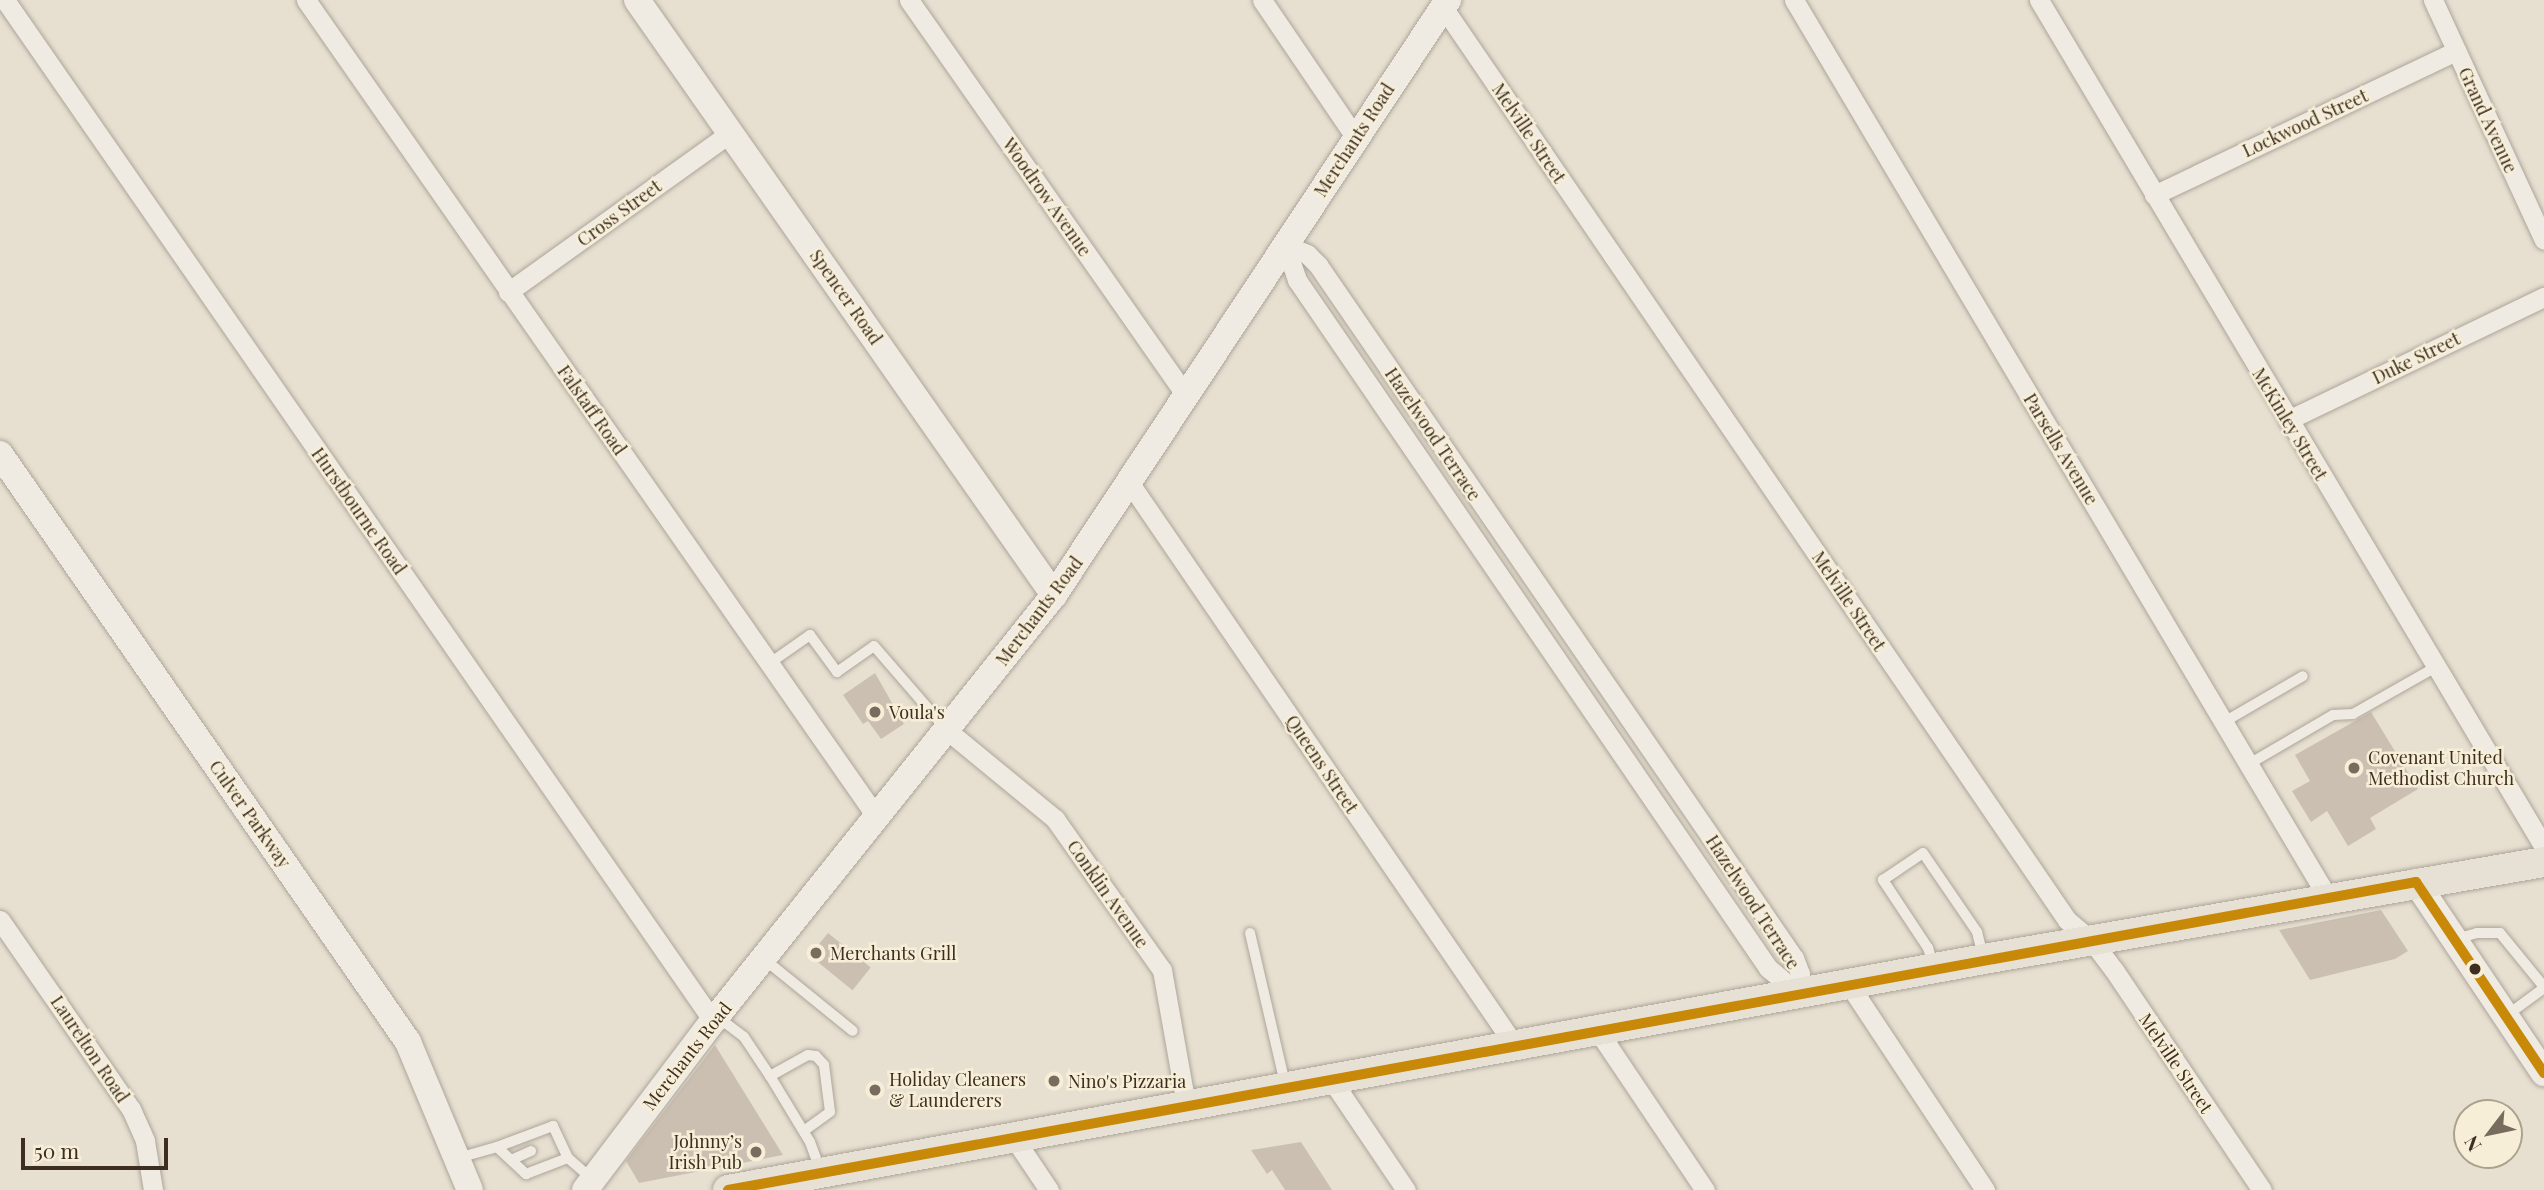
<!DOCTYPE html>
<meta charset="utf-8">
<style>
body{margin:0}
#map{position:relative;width:2544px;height:1190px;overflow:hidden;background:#e7e0d1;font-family:"Playfair Display",serif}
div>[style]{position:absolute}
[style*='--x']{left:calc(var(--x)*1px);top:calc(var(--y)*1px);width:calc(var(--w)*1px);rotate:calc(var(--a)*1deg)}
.building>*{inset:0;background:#cbbfb2;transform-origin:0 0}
.roads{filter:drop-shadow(0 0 2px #ada599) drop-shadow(0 0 2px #ada599)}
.lane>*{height:10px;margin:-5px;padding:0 5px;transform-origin:5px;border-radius:5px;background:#efebe3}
.street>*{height:19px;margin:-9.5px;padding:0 9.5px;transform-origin:9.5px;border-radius:9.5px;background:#efebe3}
.secondary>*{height:26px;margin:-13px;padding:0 13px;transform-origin:13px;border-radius:13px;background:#efebe3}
.primary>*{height:30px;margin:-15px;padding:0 15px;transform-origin:15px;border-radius:15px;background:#e6e1d4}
.bus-1>*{height:10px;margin:-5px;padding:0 5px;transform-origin:5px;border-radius:5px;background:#c88808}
.dots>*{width:19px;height:19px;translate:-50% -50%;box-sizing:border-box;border:4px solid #f7eed8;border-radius:50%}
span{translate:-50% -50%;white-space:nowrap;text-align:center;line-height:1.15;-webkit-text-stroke:5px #f7eed8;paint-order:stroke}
.street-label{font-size:18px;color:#3d2e20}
.poi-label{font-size:18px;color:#3d2e20}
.left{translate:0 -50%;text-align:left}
.right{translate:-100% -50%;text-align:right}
.north{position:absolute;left:2453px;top:1099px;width:70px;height:70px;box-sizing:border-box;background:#f7eed8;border:2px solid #ada18e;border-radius:50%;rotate:238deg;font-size:19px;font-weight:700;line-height:28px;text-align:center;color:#3d2e20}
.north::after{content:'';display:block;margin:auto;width:24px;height:32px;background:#786c5e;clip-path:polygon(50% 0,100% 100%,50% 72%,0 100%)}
.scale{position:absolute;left:21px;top:1138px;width:147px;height:32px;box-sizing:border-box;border:4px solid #3d2e20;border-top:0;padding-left:9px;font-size:21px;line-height:24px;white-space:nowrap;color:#3d2e20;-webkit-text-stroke:5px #f7eed8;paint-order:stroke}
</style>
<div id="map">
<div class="building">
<div style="clip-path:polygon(875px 673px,904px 724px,881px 739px,868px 721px,863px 724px,843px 695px)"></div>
<div style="clip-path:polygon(2371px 712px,2418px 789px,2370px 818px,2376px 829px,2348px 846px,2327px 811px,2311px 822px,2292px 791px,2310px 781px,2295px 755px)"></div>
<div style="clip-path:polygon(2381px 910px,2408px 951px,2395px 959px,2310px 980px,2279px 930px)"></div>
<div style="left:828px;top:933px;width:55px;height:29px;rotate:39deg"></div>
<div style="clip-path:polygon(715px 1045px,783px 1155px,639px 1183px,626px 1161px)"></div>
<div style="clip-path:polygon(1301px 1142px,1332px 1190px,1285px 1190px,1272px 1170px,1267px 1174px,1251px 1150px)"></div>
</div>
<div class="roads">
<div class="lane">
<div style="--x:770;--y:663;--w:49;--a:-35"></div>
<div style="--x:810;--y:635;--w:46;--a:53.9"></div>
<div style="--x:837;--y:672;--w:45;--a:-35.1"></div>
<div style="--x:874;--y:646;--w:108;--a:49.1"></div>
<div style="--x:2224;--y:722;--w:91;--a:-30.2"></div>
<div style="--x:2249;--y:764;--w:97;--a:-30.3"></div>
<div style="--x:2333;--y:715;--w:20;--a:-3"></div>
<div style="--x:2353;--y:714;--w:95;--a:-29.5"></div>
<div style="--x:1250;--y:933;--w:155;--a:76.9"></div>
<div style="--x:2456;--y:939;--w:22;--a:-16"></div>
<div style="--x:2477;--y:933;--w:23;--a:0"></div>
<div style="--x:2500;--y:933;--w:70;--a:50.8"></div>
<div style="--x:764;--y:959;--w:114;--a:39"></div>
<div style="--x:1933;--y:965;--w:18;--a:-106"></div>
<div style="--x:1928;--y:948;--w:82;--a:-123.5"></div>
<div style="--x:1883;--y:880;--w:48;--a:-34"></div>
<div style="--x:1923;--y:853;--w:96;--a:55.6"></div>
<div style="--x:1977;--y:932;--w:25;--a:76"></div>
<div style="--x:2506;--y:1016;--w:47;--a:-36.4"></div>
<div style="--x:719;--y:1018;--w:31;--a:37"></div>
<div style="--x:744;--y:1037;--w:47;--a:56.3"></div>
<div style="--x:770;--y:1076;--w:77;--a:58.8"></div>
<div style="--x:810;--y:1142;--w:29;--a:70"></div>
<div style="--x:770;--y:1076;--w:43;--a:-28.9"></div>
<div style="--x:808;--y:1055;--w:8;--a:7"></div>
<div style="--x:816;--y:1056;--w:12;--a:48"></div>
<div style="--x:824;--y:1065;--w:47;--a:82.7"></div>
<div style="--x:830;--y:1112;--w:32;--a:144"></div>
<div style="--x:497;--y:1147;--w:60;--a:-20.6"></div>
<div style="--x:553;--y:1126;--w:35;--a:65"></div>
<div style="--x:458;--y:1158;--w:41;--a:-15.8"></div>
<div style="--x:497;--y:1147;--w:40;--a:43"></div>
<div style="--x:526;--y:1174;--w:45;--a:-20.9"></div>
<div style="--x:568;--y:1158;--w:30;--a:41"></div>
<div style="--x:511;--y:1160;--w:22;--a:-24"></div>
</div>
<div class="street">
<div style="--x:5;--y:0;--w:1242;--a:55.26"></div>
<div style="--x:306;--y:0;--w:999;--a:55.07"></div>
<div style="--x:909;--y:0;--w:481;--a:55"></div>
<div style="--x:1262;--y:0;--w:166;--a:55.8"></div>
<div style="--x:1794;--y:0;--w:1045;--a:59.26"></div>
<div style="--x:2039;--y:0;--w:986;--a:59.2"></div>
<div style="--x:2433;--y:0;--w:264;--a:65.2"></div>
<div style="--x:1443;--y:7;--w:1106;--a:55.65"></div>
<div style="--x:2067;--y:920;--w:33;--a:40"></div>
<div style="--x:2092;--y:941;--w:36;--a:53"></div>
<div style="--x:2114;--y:970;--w:265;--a:56.1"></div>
<div style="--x:2154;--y:195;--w:335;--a:-25.5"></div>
<div style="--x:1285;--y:245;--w:24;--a:22"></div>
<div style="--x:1307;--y:254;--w:16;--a:45"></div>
<div style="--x:1318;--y:265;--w:841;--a:55.52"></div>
<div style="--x:1794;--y:958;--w:17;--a:69"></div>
<div style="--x:1800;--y:974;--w:21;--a:90"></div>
<div style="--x:1285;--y:245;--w:37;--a:71"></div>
<div style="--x:1297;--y:280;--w:834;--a:55.6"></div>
<div style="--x:1768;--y:968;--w:40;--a:40"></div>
<div style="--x:508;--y:292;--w:273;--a:-35.6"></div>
<div style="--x:2288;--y:420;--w:284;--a:-25.7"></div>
<div style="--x:1129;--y:482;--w:683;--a:55.61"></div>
<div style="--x:948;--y:731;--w:139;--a:39.4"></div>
<div style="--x:1055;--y:819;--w:185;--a:54.7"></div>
<div style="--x:1162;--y:970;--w:137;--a:79.9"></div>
<div style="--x:0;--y:920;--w:230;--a:55.3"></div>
<div style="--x:131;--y:1109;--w:35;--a:66"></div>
<div style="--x:145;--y:1141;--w:50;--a:80.7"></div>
<div style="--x:1850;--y:986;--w:245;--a:56.5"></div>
<div style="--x:1598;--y:1031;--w:192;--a:56.1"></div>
<div style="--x:1331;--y:1079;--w:134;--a:56"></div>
<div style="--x:1014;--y:1138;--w:63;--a:56.1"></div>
</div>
<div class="secondary">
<div style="--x:637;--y:0;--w:727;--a:54.98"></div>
<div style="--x:0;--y:454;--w:716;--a:55.24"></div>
<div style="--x:408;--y:1042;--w:160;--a:67.3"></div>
<div style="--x:2416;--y:882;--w:230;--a:56.2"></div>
<div style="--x:585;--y:1190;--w:212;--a:-52.9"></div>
<div style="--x:713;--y:1021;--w:546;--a:-51.32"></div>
<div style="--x:1054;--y:595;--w:714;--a:-56.49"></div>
</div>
<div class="primary">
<div style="--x:728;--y:1190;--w:1277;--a:-10.42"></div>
<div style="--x:1984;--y:959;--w:568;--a:-9.83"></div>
</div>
</div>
<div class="bus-1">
<div style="--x:2416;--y:882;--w:230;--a:56.2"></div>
<div style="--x:728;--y:1190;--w:1716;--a:-10.34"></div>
</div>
<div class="dots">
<div style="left:875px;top:712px;background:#786c5e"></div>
<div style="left:2354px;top:768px;background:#786c5e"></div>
<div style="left:816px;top:953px;background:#786c5e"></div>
<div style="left:2475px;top:969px;background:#3d2e20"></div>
<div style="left:1054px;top:1081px;background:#786c5e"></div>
<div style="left:875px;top:1090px;background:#786c5e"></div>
<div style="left:756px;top:1152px;background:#786c5e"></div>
</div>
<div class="street-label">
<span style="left:2488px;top:120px;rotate:65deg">Grand Avenue</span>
<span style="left:2305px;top:123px;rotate:-25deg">Lockwood Street</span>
<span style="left:1529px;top:133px;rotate:56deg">Melville Street</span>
<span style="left:1354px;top:140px;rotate:-57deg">Merchants Road</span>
<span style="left:1047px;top:197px;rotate:55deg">Woodrow Avenue</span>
<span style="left:619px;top:213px;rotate:-36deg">Cross Street</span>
<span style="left:846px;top:297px;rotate:55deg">Spencer Road</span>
<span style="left:2416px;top:358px;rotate:-26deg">Duke Street</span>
<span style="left:592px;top:410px;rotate:55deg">Falstaff Road</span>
<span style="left:2290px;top:424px;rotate:59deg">McKinley Street</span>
<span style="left:1433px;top:434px;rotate:56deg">Hazelwood Terrace</span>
<span style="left:2061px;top:449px;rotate:59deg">Parsells Avenue</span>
<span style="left:359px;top:511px;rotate:55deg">Hurstbourne Road</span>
<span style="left:1849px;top:601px;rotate:56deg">Melville Street</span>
<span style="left:1039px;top:611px;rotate:-53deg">Merchants Road</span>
<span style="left:1322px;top:764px;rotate:56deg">Queens Street</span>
<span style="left:250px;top:814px;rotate:55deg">Culver Parkway</span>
<span style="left:1108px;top:894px;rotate:55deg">Conklin Avenue</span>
<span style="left:1753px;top:902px;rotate:57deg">Hazelwood Terrace</span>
<span style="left:90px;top:1049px;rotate:56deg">Laurelton Road</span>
<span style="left:687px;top:1056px;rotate:-52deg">Merchants Road</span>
<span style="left:2176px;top:1063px;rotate:56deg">Melville Street</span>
</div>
<div class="poi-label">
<span class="left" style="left:889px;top:712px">Voula's</span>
<span class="left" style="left:2368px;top:768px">Covenant United<br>Methodist Church</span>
<span class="left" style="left:830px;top:953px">Merchants Grill</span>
<span class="left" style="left:889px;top:1090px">Holiday Cleaners<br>&amp; Launderers</span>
<span class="left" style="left:1068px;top:1081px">Nino's Pizzaria</span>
<span class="right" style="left:742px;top:1152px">Johnny’s<br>Irish Pub</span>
</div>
<div class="north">N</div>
<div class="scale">50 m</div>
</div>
